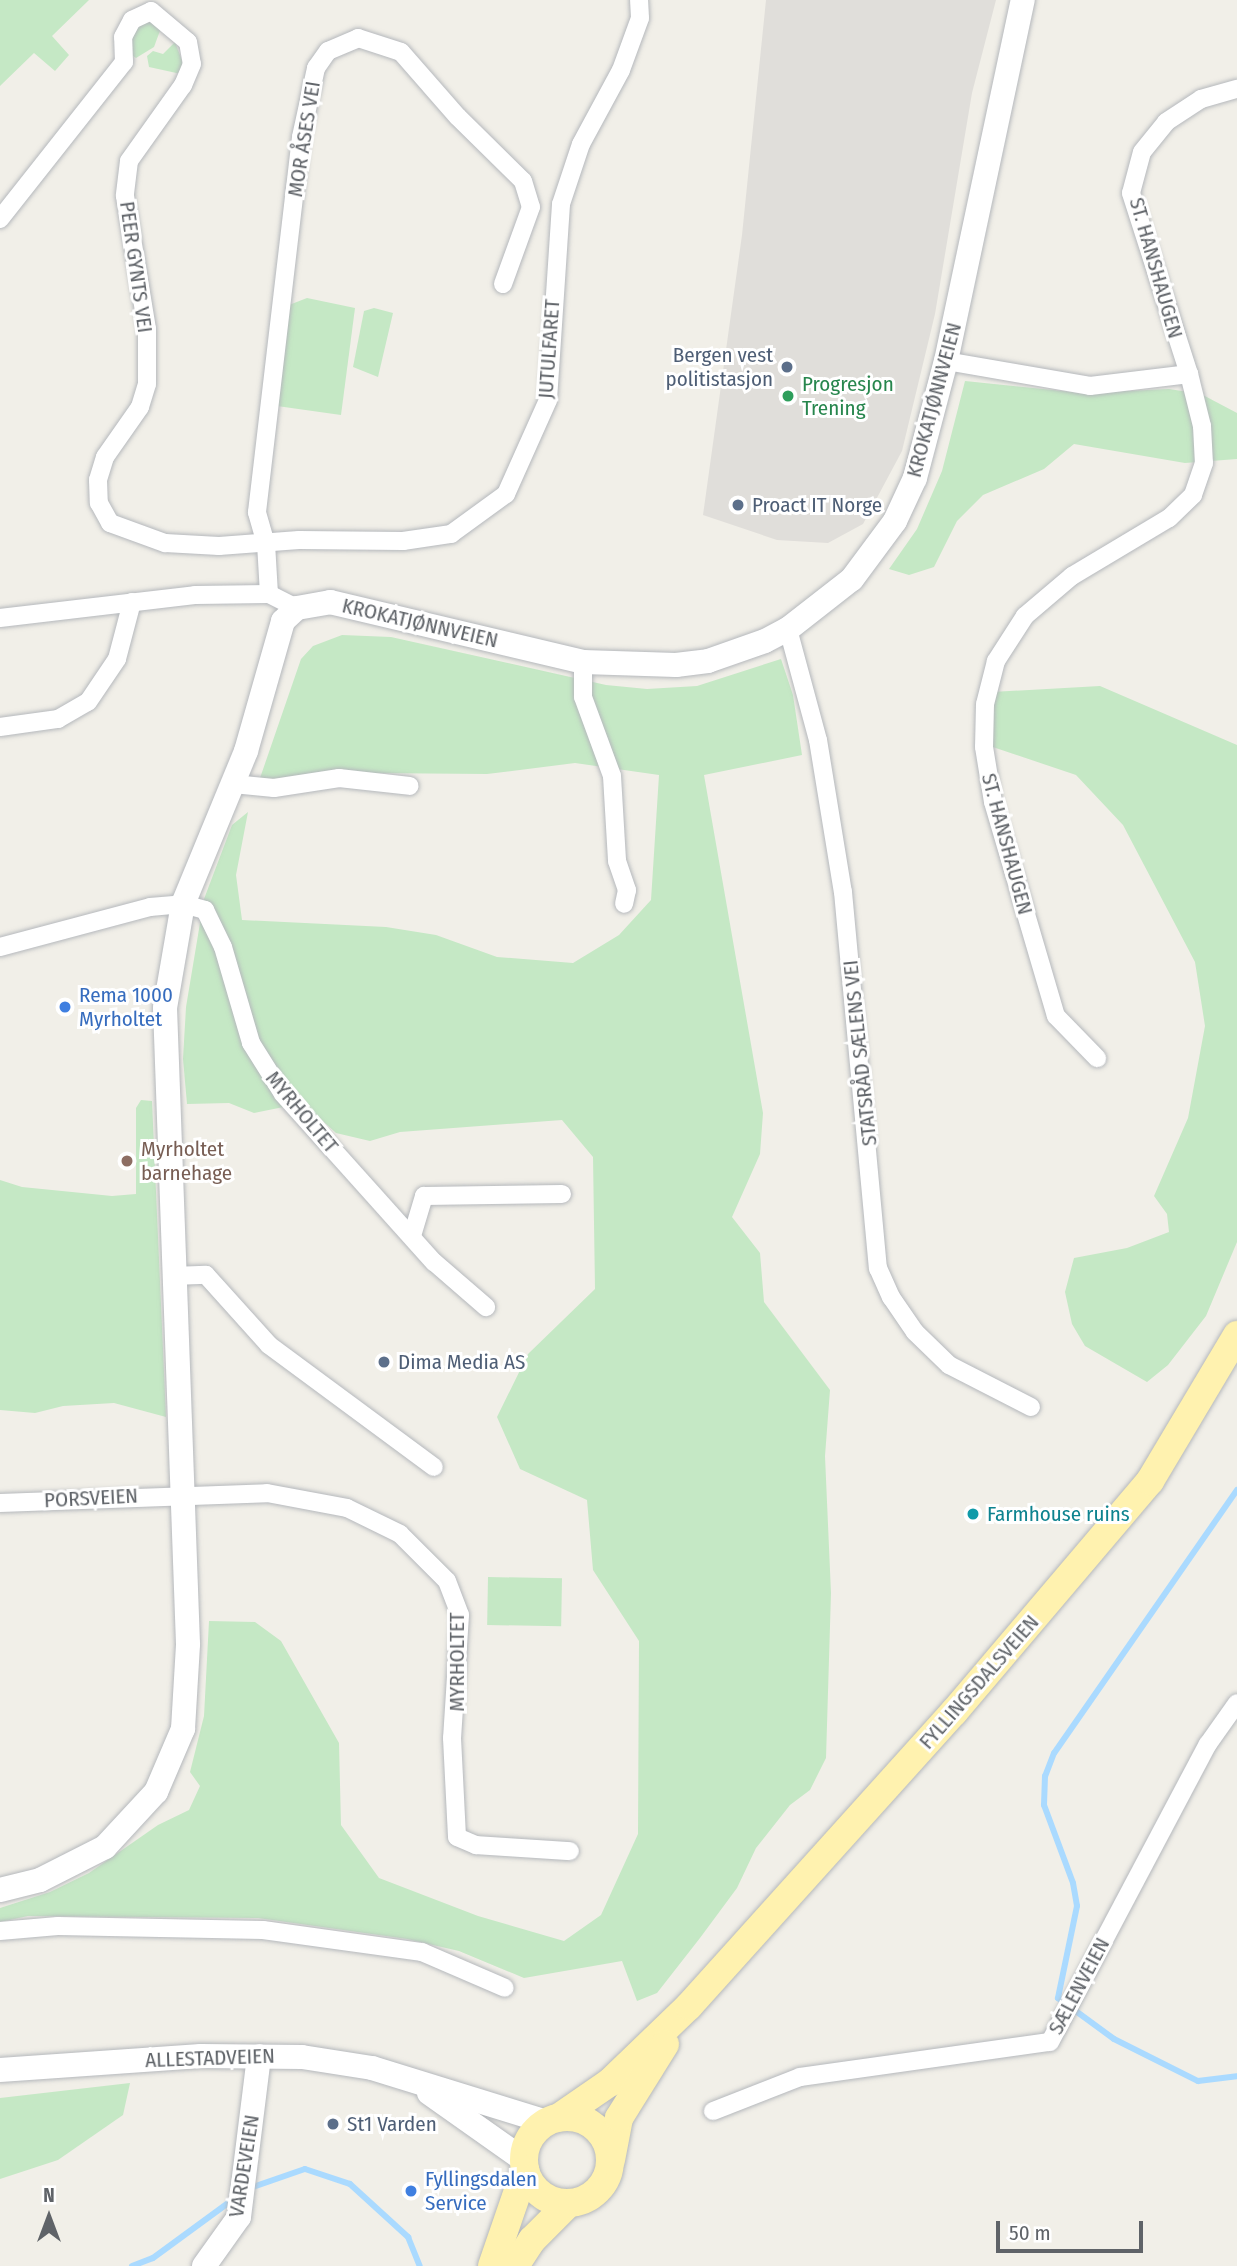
<!DOCTYPE html>
<meta charset="utf-8">
<style>
body{margin:0}
#map{position:relative;width:1237px;height:2266px;overflow:hidden;background:#f1efe8;font-family:"Fira Sans Condensed",sans-serif}
div>[style]{position:absolute}
[style*='--x']{left:calc(var(--x)*1px);top:calc(var(--y)*1px);width:calc(var(--w)*1px);rotate:calc(var(--a)*1deg)}
.industrial>*{inset:0;background:#e0deda}
.green>*{inset:0;background:#c5e8c5;transform-origin:0 0}
.stream>*{height:6px;margin:-3px;padding:0 3px;transform-origin:3px;border-radius:3px;background:#aadaff}
.roads{filter:drop-shadow(0 0 2px #b5b8bc) drop-shadow(0 0 2px #b5b8bc)}
.minor>*{height:18px;margin:-9px;padding:0 9px;transform-origin:9px;border-radius:9px;background:#fff}
.secondary>*{height:24px;margin:-12px;padding:0 12px;transform-origin:12px;border-radius:12px;background:#fff}
.primary>*{height:28px;margin:-14px;padding:0 14px;transform-origin:14px;border-radius:14px;background:#fff2af}
.primary>.ring{margin:-14px;padding:0;box-sizing:content-box;background:none;border:28px solid #fff2af;border-radius:50%}
.dots>*{width:19px;height:19px;translate:-50% -50%;box-sizing:border-box;border:4px solid #fff;border-radius:50%}
span{translate:-50% -50%;white-space:nowrap;text-align:center;line-height:1.15;-webkit-text-stroke:6px #fff;paint-order:stroke}
.street-label{font-size:21px;color:#5f6368}
.service-label{font-size:21px;color:#4e5e75}
.right{translate:-100% -50%;text-align:right}
.left{translate:0 -50%;text-align:left}
.leisure-label{font-size:21px;color:#27864d}
.shop-label{font-size:21px;color:#366cbe}
.education-label{font-size:21px;color:#785e54}
.culture-label{font-size:21px;color:#0d838f}
.north{position:absolute;left:14px;top:2182px;width:70px;height:70px;-webkit-text-stroke:5px #fff;paint-order:stroke;rotate:0deg;font-size:19px;font-weight:700;line-height:28px;text-align:center;color:#5f6368}
.north::after{content:'';display:block;margin:auto;width:24px;height:32px;background:#5f6368;clip-path:polygon(50% 0,100% 100%,50% 72%,0 100%)}
.scale{position:absolute;left:996px;top:2221px;width:147px;height:32px;box-sizing:border-box;border:4px solid #5f6368;border-top:0;padding-left:9px;font-size:21px;line-height:24px;white-space:nowrap;color:#5f6368;-webkit-text-stroke:5px #fff;paint-order:stroke}
</style>
<div id="map">
<div class="industrial">
<div style="clip-path:polygon(766px 0,996px 0,972px 93px,935px 314px,902px 451px,863px 524px,828px 543px,777px 540px,703px 515px,742px 235px)"></div>
</div>
<div class="green">
<div style="clip-path:polygon(0 0,89px 0,52px 36px,69px 55px,55px 71px,34px 53px,0 86px)"></div>
<div style="clip-path:polygon(150px 20px,161px 28px,154px 47px,136px 58px,130px 54px,131px 31px)"></div>
<div style="clip-path:polygon(175px 42px,184px 66px,181px 74px,149px 67px,147px 56px,153px 51px,163px 54px)"></div>
<div style="clip-path:polygon(307px 298px,355px 308px,341px 415px,277px 406px,289px 305px)"></div>
<div style="clip-path:polygon(374px 308px,393px 313px,378px 377px,353px 367px,364px 311px)"></div>
<div style="clip-path:polygon(965px 381px,1082px 393px,1169px 389px,1201px 394px,1237px 413px,1237px 459px,1185px 463px,1074px 444px,1044px 469px,983px 495px,957px 521px,934px 567px,909px 575px,889px 569px,917px 529px,942px 471px)"></div>
<div style="clip-path:polygon(342px 635px,391px 637px,606px 685px,647px 689px,697px 686px,781px 659px,793px 695px,802px 755px,704px 775px,763px 1113px,760px 1154px,732px 1217px,760px 1253px,764px 1302px,830px 1390px,825px 1456px,831px 1593px,826px 1758px,810px 1790px,790px 1805px,756px 1848px,737px 1888px,700px 1938px,657px 1993px,637px 2001px,622px 1961px,524px 1978px,459px 1951px,407px 1939px,258px 1918px,28px 1916px,0 1922px,0 1908px,50px 1892px,89px 1873px,158px 1825px,189px 1810px,200px 1786px,190px 1772px,204px 1716px,209px 1621px,255px 1622px,281px 1641px,339px 1743px,341px 1825px,379px 1878px,478px 1916px,564px 1941px,601px 1915px,638px 1834px,639px 1641px,593px 1570px,587px 1500px,520px 1469px,497px 1417px,528px 1354px,595px 1289px,593px 1157px,562px 1120px,400px 1132px,370px 1141px,336px 1133px,303px 1103px,254px 1113px,229px 1103px,187px 1104px,183px 1059px,186px 1007px,204px 899px,232px 825px,248px 812px,236px 875px,242px 920px,386px 927px,436px 935px,497px 957px,573px 963px,619px 935px,651px 900px,659px 775px,575px 763px,487px 774px,368px 773px,259px 781px,301px 659px,313px 646px)"></div>
<div style="clip-path:polygon(1100px 686px,1237px 745px,1237px 1242px,1206px 1316px,1168px 1365px,1147px 1382px,1085px 1346px,1072px 1324px,1065px 1292px,1074px 1258px,1127px 1248px,1169px 1232px,1167px 1214px,1154px 1196px,1188px 1118px,1205px 1026px,1195px 962px,1123px 825px,1076px 775px,978px 742px,992px 692px)"></div>
<div style="clip-path:polygon(141px 1100px,152px 1101px,166px 1417px,114px 1403px,63px 1406px,35px 1413px,0 1410px,0 1180px,22px 1187px,112px 1196px,136px 1194px,136px 1108px)"></div>
<div style="left:488px;top:1577px;width:74px;height:48px;rotate:1deg"></div>
<div style="clip-path:polygon(130px 2083px,123px 2115px,58px 2160px,0 2179px,0 2098px)"></div>
</div>
<div class="stream">
<div style="--x:1237;--y:1490;--w:320;--a:124.8"></div>
<div style="--x:1054;--y:1753;--w:25;--a:111"></div>
<div style="--x:1045;--y:1776;--w:29;--a:92"></div>
<div style="--x:1044;--y:1805;--w:83;--a:69.6"></div>
<div style="--x:1073;--y:1883;--w:23;--a:80"></div>
<div style="--x:1077;--y:1906;--w:94;--a:101.7"></div>
<div style="--x:1058;--y:1998;--w:69;--a:36.2"></div>
<div style="--x:1114;--y:2039;--w:94;--a:26.6"></div>
<div style="--x:1198;--y:2081;--w:39;--a:-7"></div>
<div style="--x:250;--y:2188;--w:58;--a:-19.1"></div>
<div style="--x:305;--y:2169;--w:47;--a:18.4"></div>
<div style="--x:350;--y:2184;--w:79;--a:42.4"></div>
<div style="--x:408;--y:2237;--w:31;--a:68"></div>
<div style="--x:132;--y:2266;--w:22;--a:-21"></div>
<div style="--x:153;--y:2258;--w:102;--a:-36.2"></div>
</div>
<div class="roads">
<div class="minor">
<div style="--x:0;--y:219;--w:200;--a:-51.7"></div>
<div style="--x:124;--y:62;--w:25;--a:-92"></div>
<div style="--x:123;--y:37;--w:19;--a:-62"></div>
<div style="--x:132;--y:20;--w:21;--a:-25"></div>
<div style="--x:151;--y:11;--w:48;--a:40"></div>
<div style="--x:188;--y:42;--w:22;--a:80"></div>
<div style="--x:192;--y:64;--w:23;--a:113"></div>
<div style="--x:183;--y:85;--w:93;--a:125.4"></div>
<div style="--x:129;--y:161;--w:35;--a:97"></div>
<div style="--x:125;--y:196;--w:135;--a:80.6"></div>
<div style="--x:147;--y:329;--w:55;--a:90"></div>
<div style="--x:147;--y:384;--w:24;--a:107"></div>
<div style="--x:140;--y:407;--w:61;--a:125"></div>
<div style="--x:105;--y:457;--w:24;--a:107"></div>
<div style="--x:98;--y:480;--w:23;--a:88"></div>
<div style="--x:99;--y:503;--w:23;--a:61"></div>
<div style="--x:110;--y:523;--w:59;--a:20"></div>
<div style="--x:165;--y:543;--w:54;--a:3.2"></div>
<div style="--x:219;--y:546;--w:80;--a:-4.3"></div>
<div style="--x:299;--y:540;--w:104;--a:0.6"></div>
<div style="--x:403;--y:541;--w:49;--a:-8.3"></div>
<div style="--x:451;--y:534;--w:68;--a:-36"></div>
<div style="--x:506;--y:494;--w:103;--a:-65.9"></div>
<div style="--x:548;--y:400;--w:196;--a:-86.2"></div>
<div style="--x:561;--y:204;--w:63;--a:-71.6"></div>
<div style="--x:581;--y:144;--w:84;--a:-61.6"></div>
<div style="--x:621;--y:70;--w:55;--a:-69.9"></div>
<div style="--x:640;--y:18;--w:18;--a:-93"></div>
<div style="--x:946;--y:361;--w:146;--a:9.8"></div>
<div style="--x:1090;--y:386;--w:100;--a:-6.9"></div>
<div style="--x:1189;--y:374;--w:54;--a:76"></div>
<div style="--x:1202;--y:426;--w:37;--a:87"></div>
<div style="--x:1204;--y:463;--w:34;--a:109"></div>
<div style="--x:1193;--y:495;--w:33;--a:136"></div>
<div style="--x:1169;--y:518;--w:113;--a:149.1"></div>
<div style="--x:1072;--y:576;--w:62;--a:139.6"></div>
<div style="--x:1025;--y:616;--w:54;--a:122.8"></div>
<div style="--x:996;--y:661;--w:44;--a:104.3"></div>
<div style="--x:985;--y:704;--w:43;--a:91.3"></div>
<div style="--x:984;--y:747;--w:56;--a:80.7"></div>
<div style="--x:993;--y:802;--w:223;--a:73.6"></div>
<div style="--x:1056;--y:1016;--w:59;--a:45.7"></div>
<div style="--x:1189;--y:374;--w:190;--a:-107.8"></div>
<div style="--x:1131;--y:193;--w:42;--a:-75"></div>
<div style="--x:1142;--y:152;--w:38;--a:-51"></div>
<div style="--x:1166;--y:122;--w:42;--a:-33.3"></div>
<div style="--x:1201;--y:99;--w:37;--a:-16"></div>
<div style="--x:269;--y:594;--w:50;--a:-93.4"></div>
<div style="--x:266;--y:544;--w:33;--a:-106"></div>
<div style="--x:257;--y:512;--w:378;--a:-83.3"></div>
<div style="--x:301;--y:137;--w:71;--a:-77.7"></div>
<div style="--x:316;--y:68;--w:21;--a:-55"></div>
<div style="--x:328;--y:51;--w:33;--a:-23"></div>
<div style="--x:358;--y:38;--w:45;--a:18"></div>
<div style="--x:401;--y:52;--w:86;--a:48.8"></div>
<div style="--x:458;--y:117;--w:91;--a:44.6"></div>
<div style="--x:523;--y:181;--w:27;--a:73"></div>
<div style="--x:531;--y:207;--w:82;--a:110"></div>
<div style="--x:0;--y:618;--w:196;--a:-6.7"></div>
<div style="--x:195;--y:595;--w:74;--a:-0.8"></div>
<div style="--x:269;--y:594;--w:31;--a:27"></div>
<div style="--x:788;--y:629;--w:115;--a:74.9"></div>
<div style="--x:818;--y:740;--w:154;--a:80.7"></div>
<div style="--x:843;--y:892;--w:378;--a:84.7"></div>
<div style="--x:878;--y:1268;--w:32;--a:66"></div>
<div style="--x:891;--y:1297;--w:42;--a:55.6"></div>
<div style="--x:915;--y:1332;--w:47;--a:44.1"></div>
<div style="--x:949;--y:1365;--w:92;--a:27.1"></div>
<div style="--x:583;--y:662;--w:35;--a:90"></div>
<div style="--x:583;--y:697;--w:84;--a:69.8"></div>
<div style="--x:612;--y:776;--w:85;--a:86.6"></div>
<div style="--x:617;--y:861;--w:31;--a:71"></div>
<div style="--x:627;--y:890;--w:14;--a:102"></div>
<div style="--x:0;--y:727;--w:59;--a:-7.9"></div>
<div style="--x:58;--y:719;--w:34;--a:-30"></div>
<div style="--x:88;--y:702;--w:52;--a:-56"></div>
<div style="--x:117;--y:659;--w:59;--a:-75.3"></div>
<div style="--x:233;--y:784;--w:41;--a:5.6"></div>
<div style="--x:274;--y:788;--w:66;--a:-8.7"></div>
<div style="--x:339;--y:778;--w:71;--a:6.4"></div>
<div style="--x:0;--y:947;--w:155;--a:-14.9"></div>
<div style="--x:150;--y:907;--w:33;--a:-5"></div>
<div style="--x:183;--y:904;--w:23;--a:15"></div>
<div style="--x:205;--y:910;--w:41;--a:64.1"></div>
<div style="--x:223;--y:947;--w:100;--a:73.7"></div>
<div style="--x:251;--y:1043;--w:60;--a:57.9"></div>
<div style="--x:283;--y:1094;--w:226;--a:48.1"></div>
<div style="--x:434;--y:1262;--w:69;--a:40.9"></div>
<div style="--x:412;--y:1236;--w:42;--a:-73.3"></div>
<div style="--x:424;--y:1196;--w:138;--a:-0.8"></div>
<div style="--x:173;--y:1276;--w:33;--a:-2"></div>
<div style="--x:206;--y:1275;--w:94;--a:48"></div>
<div style="--x:269;--y:1345;--w:205;--a:36.5"></div>
<div style="--x:0;--y:1503;--w:267;--a:-2.1"></div>
<div style="--x:267;--y:1493;--w:81;--a:10.6"></div>
<div style="--x:347;--y:1508;--w:59;--a:26.1"></div>
<div style="--x:400;--y:1534;--w:66;--a:45"></div>
<div style="--x:447;--y:1581;--w:36;--a:69"></div>
<div style="--x:460;--y:1615;--w:123;--a:93.7"></div>
<div style="--x:452;--y:1738;--w:99;--a:87.1"></div>
<div style="--x:457;--y:1837;--w:21;--a:23"></div>
<div style="--x:476;--y:1845;--w:94;--a:3.7"></div>
<div style="--x:0;--y:1931;--w:58;--a:-4.9"></div>
<div style="--x:58;--y:1926;--w:205;--a:1.1"></div>
<div style="--x:263;--y:1930;--w:161;--a:7.9"></div>
<div style="--x:422;--y:1952;--w:90;--a:23.4"></div>
<div style="--x:713;--y:2111;--w:93;--a:-21.3"></div>
<div style="--x:800;--y:2077;--w:252;--a:-8"></div>
<div style="--x:1050;--y:2042;--w:337;--a:-62.1"></div>
<div style="--x:1208;--y:1744;--w:50;--a:-54.7"></div>
</div>
<div class="secondary">
<div style="--x:0;--y:1890;--w:41;--a:-14"></div>
<div style="--x:40;--y:1880;--w:73;--a:-26.9"></div>
<div style="--x:105;--y:1847;--w:75;--a:-47.2"></div>
<div style="--x:156;--y:1792;--w:69;--a:-66.8"></div>
<div style="--x:183;--y:1729;--w:85;--a:-86.6"></div>
<div style="--x:188;--y:1644;--w:636;--a:-92.07"></div>
<div style="--x:165;--y:1008;--w:106;--a:-80.2"></div>
<div style="--x:183;--y:904;--w:165;--a:-67.6"></div>
<div style="--x:246;--y:751;--w:135;--a:-74.1"></div>
<div style="--x:283;--y:621;--w:19;--a:-43"></div>
<div style="--x:297;--y:608;--w:34;--a:-10"></div>
<div style="--x:330;--y:602;--w:260;--a:13.3"></div>
<div style="--x:583;--y:662;--w:93;--a:1.8"></div>
<div style="--x:676;--y:665;--w:32;--a:-7"></div>
<div style="--x:708;--y:661;--w:60;--a:-19.3"></div>
<div style="--x:765;--y:641;--w:26;--a:-28"></div>
<div style="--x:788;--y:629;--w:81;--a:-38"></div>
<div style="--x:852;--y:579;--w:72;--a:-53.4"></div>
<div style="--x:895;--y:521;--w:47;--a:-65.1"></div>
<div style="--x:915;--y:478;--w:121;--a:-75.2"></div>
<div style="--x:946;--y:361;--w:369;--a:-78"></div>
<div style="--x:0;--y:2070;--w:201;--a:-4"></div>
<div style="--x:201;--y:2056;--w:101;--a:0.6"></div>
<div style="--x:302;--y:2057;--w:71;--a:8.9"></div>
<div style="--x:372;--y:2068;--w:182;--a:17.2"></div>
<div style="--x:429;--y:2093;--w:116;--a:35.2"></div>
<div style="--x:204;--y:2266;--w:60;--a:-54.5"></div>
<div style="--x:239;--y:2217;--w:162;--a:-82.9"></div>
</div>
<div class="primary">
<div class="ring" style="left:524px;top:2117px;width:58px;height:58px"></div>
<div style="--x:558;--y:2118;--w:62;--a:-34.5"></div>
<div style="--x:609;--y:2083;--w:111;--a:-43.9"></div>
<div style="--x:689;--y:2006;--w:396;--a:-48"></div>
<div style="--x:954;--y:1712;--w:303;--a:-49.7"></div>
<div style="--x:1150;--y:1481;--w:170;--a:-59.2"></div>
<div style="--x:611;--y:2160;--w:43;--a:-79.2"></div>
<div style="--x:619;--y:2118;--w:87;--a:-58.1"></div>
<div style="--x:492;--y:2266;--w:102;--a:-71"></div>
<div style="--x:515;--y:2266;--w:31;--a:-57"></div>
<div style="--x:532;--y:2240;--w:51;--a:-45"></div>
</div>
</div>
<div class="dots">
<div style="left:787px;top:367px;background:#5c6f8a"></div>
<div style="left:788px;top:396px;background:#2e9e5b"></div>
<div style="left:738px;top:505px;background:#5c6f8a"></div>
<div style="left:65px;top:1007px;background:#3f7fe0"></div>
<div style="left:127px;top:1161px;background:#8d6e63"></div>
<div style="left:384px;top:1362px;background:#5c6f8a"></div>
<div style="left:973px;top:1514px;background:#0f9aa8"></div>
<div style="left:333px;top:2124px;background:#5c6f8a"></div>
<div style="left:411px;top:2191px;background:#3f7fe0"></div>
</div>
<div class="street-label">
<span style="left:304px;top:139px;rotate:-81deg">MOR ÅSES VEI</span>
<span style="left:136px;top:267px;rotate:82deg">PEER GYNTS VEI</span>
<span style="left:1156px;top:268px;rotate:74deg">ST. HANSHAUGEN</span>
<span style="left:549px;top:349px;rotate:-86deg">JUTULFARET</span>
<span style="left:934px;top:400px;rotate:-75deg">KROKATJØNNVEIEN</span>
<span style="left:420px;top:623px;rotate:13deg">KROKATJØNNVEIEN</span>
<span style="left:1007px;top:844px;rotate:75deg">ST. HANSHAUGEN</span>
<span style="left:860px;top:1053px;rotate:-96deg">STATSRÅD SÆLENS VEI</span>
<span style="left:302px;top:1112px;rotate:50deg">MYRHOLTET</span>
<span style="left:91px;top:1498px;rotate:-3deg">PORSVEIEN</span>
<span style="left:457px;top:1662px;rotate:-90deg">MYRHOLTET</span>
<span style="left:979px;top:1682px;rotate:-49deg">FYLLINGSDALSVEIEN</span>
<span style="left:1079px;top:1986px;rotate:-62deg">SÆLENVEIEN</span>
<span style="left:210px;top:2058px;rotate:-2deg">ALLESTADVEIEN</span>
<span style="left:244px;top:2166px;rotate:-81deg">VARDEVEIEN</span>
</div>
<div class="service-label">
<span class="right" style="left:773px;top:367px">Bergen vest<br>politistasjon</span>
<span class="left" style="left:752px;top:505px">Proact IT Norge</span>
<span class="left" style="left:398px;top:1362px">Dima Media AS</span>
<span class="left" style="left:347px;top:2124px">St1 Varden</span>
</div>
<div class="leisure-label">
<span class="left" style="left:802px;top:396px">Progresjon<br>Trening</span>
</div>
<div class="shop-label">
<span class="left" style="left:79px;top:1007px">Rema 1000<br>Myrholtet</span>
<span class="left" style="left:425px;top:2191px">Fyllingsdalen<br>Service</span>
</div>
<div class="education-label">
<span class="left" style="left:141px;top:1161px">Myrholtet<br>barnehage</span>
</div>
<div class="culture-label">
<span class="left" style="left:987px;top:1514px">Farmhouse ruins</span>
</div>
<div class="north">N</div>
<div class="scale">50 m</div>
</div>
